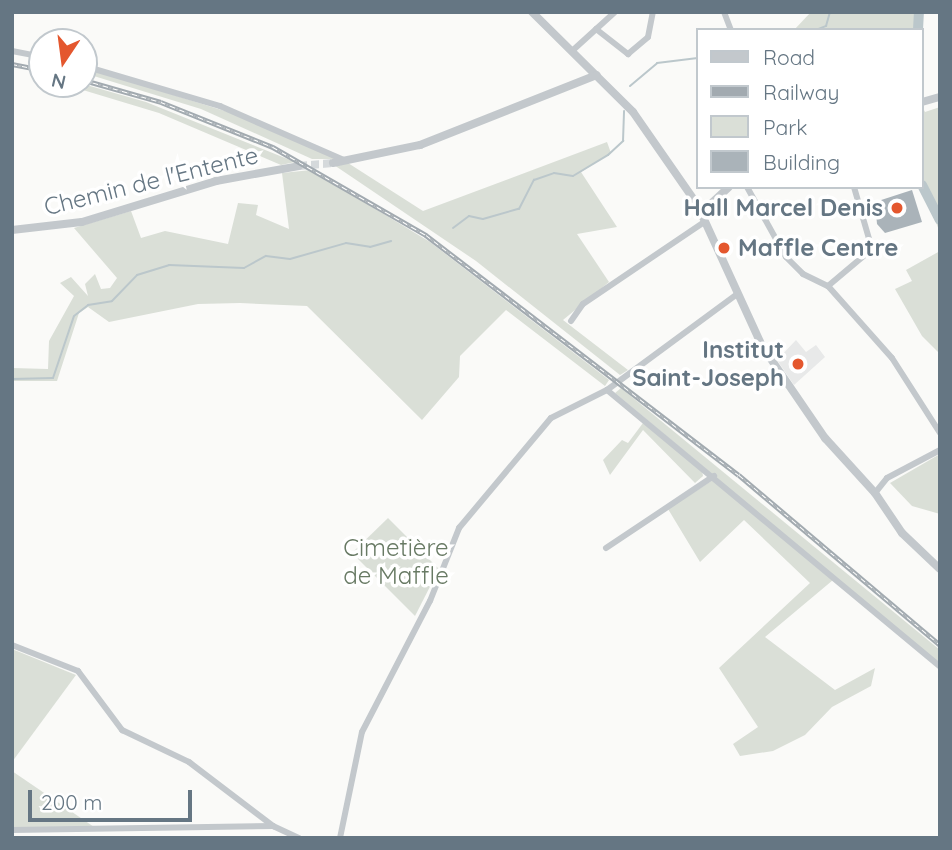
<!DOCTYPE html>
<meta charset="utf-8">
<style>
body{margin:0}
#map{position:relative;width:952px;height:850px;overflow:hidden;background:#fafaf8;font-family:Quicksand,sans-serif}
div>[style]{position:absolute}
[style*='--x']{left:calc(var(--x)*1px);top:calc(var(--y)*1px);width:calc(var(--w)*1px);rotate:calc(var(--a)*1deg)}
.built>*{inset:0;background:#e8e9e9}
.green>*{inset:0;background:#dadfd7}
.stream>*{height:2px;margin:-1px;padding:0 1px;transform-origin:1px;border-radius:1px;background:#bbc7cb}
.river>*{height:10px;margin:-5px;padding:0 5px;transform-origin:5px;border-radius:5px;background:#bbc7cb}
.building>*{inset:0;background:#aab3b9}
.tertiary-tunnel>*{height:8px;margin-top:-4px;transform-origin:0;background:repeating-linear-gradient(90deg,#d5d9db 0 8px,transparent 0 12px)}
.minor>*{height:6px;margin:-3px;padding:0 3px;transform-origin:3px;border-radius:3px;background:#c3c8cc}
.tertiary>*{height:8px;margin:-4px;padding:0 4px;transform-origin:4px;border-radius:4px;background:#c3c8cc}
.rail>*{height:4.5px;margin-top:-2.25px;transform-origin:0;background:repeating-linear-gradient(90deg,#fff 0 5px,#a2aab0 0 10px);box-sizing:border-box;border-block:2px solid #a2aab0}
.dots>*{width:19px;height:19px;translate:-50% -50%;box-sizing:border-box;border:4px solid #fff;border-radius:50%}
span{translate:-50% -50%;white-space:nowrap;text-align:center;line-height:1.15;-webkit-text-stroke:7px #fff;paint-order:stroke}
.street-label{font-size:24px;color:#657683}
.poi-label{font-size:24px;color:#657683;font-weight:700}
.right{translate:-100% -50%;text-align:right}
.left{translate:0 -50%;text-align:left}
.park-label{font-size:24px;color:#687a64}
.frame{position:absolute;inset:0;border:14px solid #657683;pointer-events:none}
.legend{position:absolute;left:696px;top:28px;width:228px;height:161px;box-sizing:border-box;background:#fff;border:2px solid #c1c8cd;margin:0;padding:9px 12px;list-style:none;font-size:21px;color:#657683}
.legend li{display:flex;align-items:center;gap:14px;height:35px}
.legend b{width:35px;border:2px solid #c1c8cd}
.north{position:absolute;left:28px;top:28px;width:70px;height:70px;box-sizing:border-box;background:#fff;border:2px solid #c1c8cd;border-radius:50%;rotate:193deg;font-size:19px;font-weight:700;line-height:28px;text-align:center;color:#657683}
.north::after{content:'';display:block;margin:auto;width:24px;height:32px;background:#e4572e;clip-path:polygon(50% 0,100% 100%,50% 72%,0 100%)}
.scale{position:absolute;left:28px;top:790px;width:164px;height:32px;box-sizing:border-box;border:4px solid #657683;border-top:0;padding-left:9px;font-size:21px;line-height:24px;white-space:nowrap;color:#657683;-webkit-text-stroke:5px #fff;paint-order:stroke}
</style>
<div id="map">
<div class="built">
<div style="clip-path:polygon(796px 340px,806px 352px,816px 345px,825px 357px,794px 385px,777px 360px)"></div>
</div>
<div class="green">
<div style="clip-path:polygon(811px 12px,919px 12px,918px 30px,794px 30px)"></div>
<div style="clip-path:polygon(84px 67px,244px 117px,338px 159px,312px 159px,201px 109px,84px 73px)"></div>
<div style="clip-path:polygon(63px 84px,83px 84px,146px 102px,295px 162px,281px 165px,159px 113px)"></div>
<div style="clip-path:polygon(922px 106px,925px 112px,940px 107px,940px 233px,922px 185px)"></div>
<div style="clip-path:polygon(607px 142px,611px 153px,581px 172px,617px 227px,577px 234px,609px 282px,563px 320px,628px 370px,620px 375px,476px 261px,334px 165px,348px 163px,423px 211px)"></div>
<div style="clip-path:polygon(311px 170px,430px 242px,609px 380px,605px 386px,506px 310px,460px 356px,459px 377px,422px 420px,307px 306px,240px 303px,198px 304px,109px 322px,88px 307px,79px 313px,57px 381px,12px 381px,12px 368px,48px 369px,49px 341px,74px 296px,60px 283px,71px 277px,88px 296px,85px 284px,95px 274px,101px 289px,110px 288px,117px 278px,74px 228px,131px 211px,141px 238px,165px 231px,228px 244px,238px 203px,258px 205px,256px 215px,289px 229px,282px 173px)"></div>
<div style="clip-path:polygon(940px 251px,940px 354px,922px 336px,895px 289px,912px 281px,906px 270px)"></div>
<div style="clip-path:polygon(621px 388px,940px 650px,940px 665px,615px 393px)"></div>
<div style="clip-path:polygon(643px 423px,702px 470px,703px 476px,695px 483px,643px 430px,610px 475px,603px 460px,622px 440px,628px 443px)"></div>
<div style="clip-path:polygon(940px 454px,940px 514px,912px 506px,890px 483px)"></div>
<div style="clip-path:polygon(713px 480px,833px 580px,765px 637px,835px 690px,875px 668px,871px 686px,832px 707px,805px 735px,773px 751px,740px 756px,733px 744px,758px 727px,719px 668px,810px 583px,744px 520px,700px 562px,668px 509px)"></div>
<div style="clip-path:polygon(388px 518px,439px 569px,415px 616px,352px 553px)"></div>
<div style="clip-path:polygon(12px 649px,76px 675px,12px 762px)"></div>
<div style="clip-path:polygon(12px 771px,97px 829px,12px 827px)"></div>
</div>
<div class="stream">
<div style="--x:816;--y:30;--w:11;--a:-22"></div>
<div style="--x:826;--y:26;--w:15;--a:-74"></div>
<div style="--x:630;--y:86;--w:35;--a:-40"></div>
<div style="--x:657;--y:63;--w:41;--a:-7"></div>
<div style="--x:453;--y:228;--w:20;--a:-37"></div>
<div style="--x:469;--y:216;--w:14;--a:12"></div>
<div style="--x:483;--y:219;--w:37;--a:-16"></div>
<div style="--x:519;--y:209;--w:33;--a:-63"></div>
<div style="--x:534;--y:180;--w:21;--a:-19"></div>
<div style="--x:554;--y:173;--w:19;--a:9"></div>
<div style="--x:573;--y:176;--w:41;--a:-31"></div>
<div style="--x:608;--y:155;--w:21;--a:-43"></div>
<div style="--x:623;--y:141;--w:30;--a:-88"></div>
<div style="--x:12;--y:379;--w:41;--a:-1.4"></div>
<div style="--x:53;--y:378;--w:65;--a:-71.3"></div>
<div style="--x:74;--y:316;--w:18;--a:-38"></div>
<div style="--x:88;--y:305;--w:24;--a:-9"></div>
<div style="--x:112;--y:301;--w:36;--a:-46"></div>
<div style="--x:137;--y:275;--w:34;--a:-17"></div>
<div style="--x:169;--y:265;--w:75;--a:2.3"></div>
<div style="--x:244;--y:268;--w:25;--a:-29"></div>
<div style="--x:266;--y:256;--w:24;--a:7"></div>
<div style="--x:290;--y:259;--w:58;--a:-15.9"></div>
<div style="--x:346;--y:243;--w:24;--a:9"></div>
<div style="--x:370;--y:247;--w:22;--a:-16"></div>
</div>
<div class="river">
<div style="--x:918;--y:30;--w:18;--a:-87"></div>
<div style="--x:922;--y:185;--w:39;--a:63"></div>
</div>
<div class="building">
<div style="clip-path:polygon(912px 190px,922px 222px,885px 233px,877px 224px,875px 202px)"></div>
</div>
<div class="tertiary-tunnel">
<div style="--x:299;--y:166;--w:34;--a:-5"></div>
</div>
<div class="minor">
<div style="--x:724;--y:12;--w:19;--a:69"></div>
<div style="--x:596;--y:29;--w:41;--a:38"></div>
<div style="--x:628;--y:54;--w:26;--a:-40"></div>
<div style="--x:648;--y:37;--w:25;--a:-79"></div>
<div style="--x:12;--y:51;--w:31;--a:11"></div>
<div style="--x:572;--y:51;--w:58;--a:-42.2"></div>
<div style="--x:84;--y:66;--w:142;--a:16.4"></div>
<div style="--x:220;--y:106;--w:137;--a:23.6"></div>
<div style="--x:747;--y:187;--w:80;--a:60.9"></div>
<div style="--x:786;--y:257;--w:24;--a:45"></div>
<div style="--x:803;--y:274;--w:28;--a:26"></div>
<div style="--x:828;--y:286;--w:96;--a:48.4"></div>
<div style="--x:892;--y:358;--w:89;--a:57.4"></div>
<div style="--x:828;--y:286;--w:57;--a:-40.1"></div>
<div style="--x:872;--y:249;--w:65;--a:-106.2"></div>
<div style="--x:571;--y:321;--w:21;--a:-55"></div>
<div style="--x:583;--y:304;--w:146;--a:-34.1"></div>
<div style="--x:607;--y:390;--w:433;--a:39.7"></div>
<div style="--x:875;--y:493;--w:19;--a:-51"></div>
<div style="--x:887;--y:478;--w:60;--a:-27.8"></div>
<div style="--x:606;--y:548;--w:130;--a:-33.7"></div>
<div style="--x:12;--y:645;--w:71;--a:21.5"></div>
<div style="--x:78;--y:671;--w:74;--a:53.3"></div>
<div style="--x:122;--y:730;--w:74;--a:25.5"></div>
<div style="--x:189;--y:762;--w:106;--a:37.3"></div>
<div style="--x:273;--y:826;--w:29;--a:25"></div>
<div style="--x:12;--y:830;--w:261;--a:-0.9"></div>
<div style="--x:340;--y:838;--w:108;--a:-78.3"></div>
<div style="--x:362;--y:732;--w:148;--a:-62.6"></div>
<div style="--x:430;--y:601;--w:79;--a:-68.3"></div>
<div style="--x:459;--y:528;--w:143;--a:-50.1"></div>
<div style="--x:551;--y:418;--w:63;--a:-26.6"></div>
<div style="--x:607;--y:390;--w:162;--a:-36.4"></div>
</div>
<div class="tertiary">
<div style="--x:532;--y:12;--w:142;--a:44.7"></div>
<div style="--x:633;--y:112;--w:112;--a:55.2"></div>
<div style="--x:697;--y:204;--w:156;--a:65.4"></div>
<div style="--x:762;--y:346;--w:112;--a:55.6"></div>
<div style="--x:825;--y:438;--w:74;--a:47.7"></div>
<div style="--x:875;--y:493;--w:48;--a:56"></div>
<div style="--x:902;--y:533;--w:52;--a:43.5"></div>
<div style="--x:922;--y:102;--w:19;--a:-16"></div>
<div style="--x:333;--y:163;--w:89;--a:-11.7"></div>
<div style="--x:420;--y:145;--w:190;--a:-21.6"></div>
<div style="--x:701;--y:213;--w:38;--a:-43"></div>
<div style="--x:12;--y:230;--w:70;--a:-6.5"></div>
<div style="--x:82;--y:222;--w:140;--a:-17"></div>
<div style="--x:216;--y:181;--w:84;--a:-10.2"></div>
</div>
<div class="rail">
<div style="--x:12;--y:64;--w:31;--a:11"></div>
<div style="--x:84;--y:80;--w:80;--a:15.9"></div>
<div style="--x:161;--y:102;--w:121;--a:21.9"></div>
<div style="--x:273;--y:147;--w:177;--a:29.9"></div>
<div style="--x:426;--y:235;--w:394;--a:37.5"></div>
<div style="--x:739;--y:475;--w:263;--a:40.2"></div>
</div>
<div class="dots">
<div style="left:897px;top:208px;background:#e4572e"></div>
<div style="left:724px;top:248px;background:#e4572e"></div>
<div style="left:798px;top:364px;background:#e4572e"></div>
</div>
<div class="street-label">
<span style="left:151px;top:181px;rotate:-14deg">Chemin de l'Entente</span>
</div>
<div class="poi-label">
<span class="right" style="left:883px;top:208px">Hall Marcel Denis</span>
<span class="left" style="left:738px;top:248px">Maffle Centre</span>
<span class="right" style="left:784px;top:364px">Institut<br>Saint-Joseph</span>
</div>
<div class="park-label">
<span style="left:396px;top:562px">Cimetière<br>de Maffle</span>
</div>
<div class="frame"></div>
<ul class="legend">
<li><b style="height:9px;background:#c3c8cc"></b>Road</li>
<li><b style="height:9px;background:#a2aab0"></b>Railway</li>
<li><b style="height:19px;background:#dadfd7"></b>Park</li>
<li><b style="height:19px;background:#aab3b9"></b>Building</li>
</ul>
<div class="north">N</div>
<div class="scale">200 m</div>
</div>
